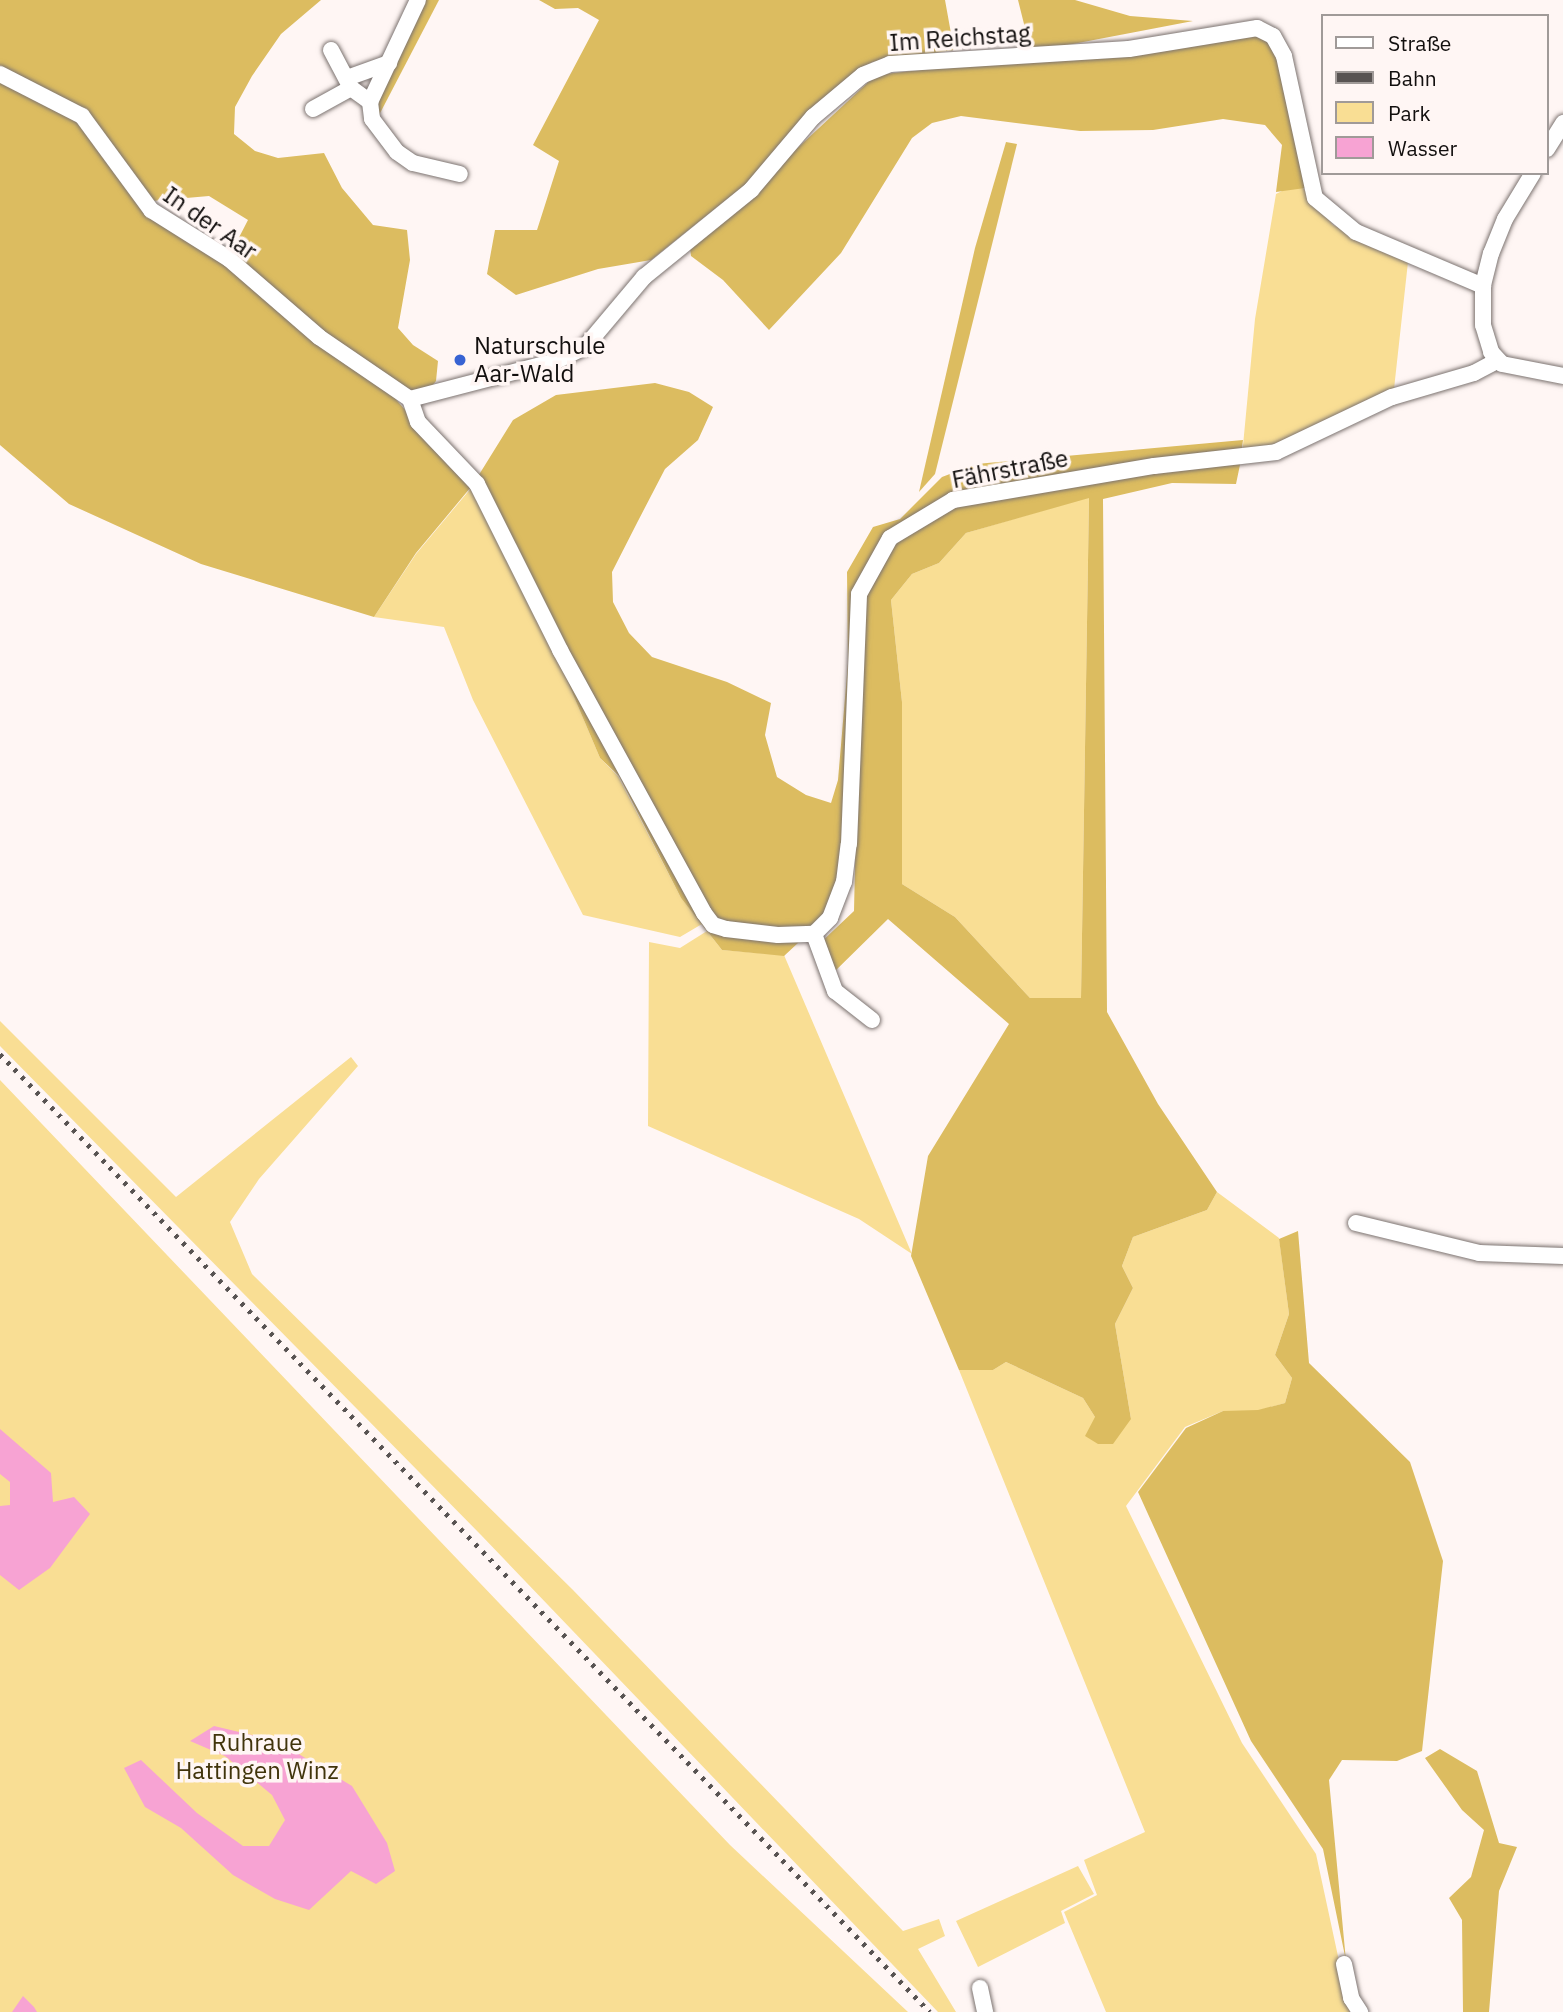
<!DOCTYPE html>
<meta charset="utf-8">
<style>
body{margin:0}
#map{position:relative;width:1563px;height:2012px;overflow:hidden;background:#fff6f4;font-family:"IBM Plex Sans",sans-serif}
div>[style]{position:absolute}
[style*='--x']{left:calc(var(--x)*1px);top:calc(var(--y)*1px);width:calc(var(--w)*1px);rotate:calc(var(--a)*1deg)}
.green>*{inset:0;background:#f9de94}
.forest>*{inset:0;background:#dcbc60}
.water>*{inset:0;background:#f7a3d3}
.roads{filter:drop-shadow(0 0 2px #7c7370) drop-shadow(0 0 2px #7c7370)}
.minor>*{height:16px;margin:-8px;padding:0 8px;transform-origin:8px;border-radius:8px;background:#fff}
.rail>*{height:4.5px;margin-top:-2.25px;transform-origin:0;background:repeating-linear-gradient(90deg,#585352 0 3.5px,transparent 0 10.5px)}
.dots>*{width:19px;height:19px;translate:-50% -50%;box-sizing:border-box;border:4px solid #fff6f4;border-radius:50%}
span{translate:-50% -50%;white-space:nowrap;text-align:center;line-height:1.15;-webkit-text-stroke:7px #fff6f4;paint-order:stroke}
.street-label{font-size:24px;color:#120f0e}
.poi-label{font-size:24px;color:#120f0e}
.left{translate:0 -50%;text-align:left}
.park-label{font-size:24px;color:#41340b}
.legend{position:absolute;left:1321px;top:14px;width:228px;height:161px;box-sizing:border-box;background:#fff6f4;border:2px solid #a09a98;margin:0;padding:9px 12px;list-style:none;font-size:21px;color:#120f0e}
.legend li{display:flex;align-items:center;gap:14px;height:35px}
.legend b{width:35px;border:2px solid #a09a98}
</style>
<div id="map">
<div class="green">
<div style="clip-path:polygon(1288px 188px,1303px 188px,1333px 225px,1408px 262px,1394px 389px,1257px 455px,1242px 456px,1255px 319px,1276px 194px)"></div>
<div style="clip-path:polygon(472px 487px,557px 657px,600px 758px,618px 776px,681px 898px,702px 924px,680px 937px,583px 915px,473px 700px,444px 627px,374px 617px,416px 554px)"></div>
<div style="clip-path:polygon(1089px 497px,1081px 998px,1030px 998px,955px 917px,902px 884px,902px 702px,891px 600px,912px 574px,939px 563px,966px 533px)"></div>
<div style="clip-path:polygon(707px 931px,722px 950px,784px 955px,912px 1254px,859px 1219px,648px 1126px,649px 942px,680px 948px)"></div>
<div style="clip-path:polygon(0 1021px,176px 1197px,351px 1057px,358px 1066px,259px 1179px,230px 1222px,252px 1274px,573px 1590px,903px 1931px,939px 1919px,945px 1936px,918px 1949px,956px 2012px,938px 2012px,481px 1535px,0 1046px)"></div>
<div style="clip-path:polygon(0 1080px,730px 1845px,908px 2012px,0 2012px)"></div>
<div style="clip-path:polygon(1217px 1192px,1279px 1238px,1289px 1314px,1275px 1355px,1292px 1378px,1285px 1403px,1257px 1411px,1223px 1411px,1185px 1427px,1126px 1506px,1242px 1743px,1316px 1854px,1350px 2012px,1106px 2012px,1064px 1912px,1097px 1895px,1084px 1860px,1145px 1832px,959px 1370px,993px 1370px,1006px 1362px,1083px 1398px,1095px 1417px,1131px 1419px,1115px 1324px,1133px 1288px,1122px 1266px,1133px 1237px,1207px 1210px)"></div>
<div style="clip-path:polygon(1078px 1866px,1094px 1894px,1061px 1911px,1065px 1923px,978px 1967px,956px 1921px)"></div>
</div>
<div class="forest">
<div style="clip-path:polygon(0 0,321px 0,281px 34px,252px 76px,235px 107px,234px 134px,255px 151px,278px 158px,324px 153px,342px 188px,373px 225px,407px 230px,410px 260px,398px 328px,413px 345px,438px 361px,436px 381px,429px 390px,411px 393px,318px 333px,232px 251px,248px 220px,209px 196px,152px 201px,79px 108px,0 67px)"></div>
<div style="clip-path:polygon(422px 0,439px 0,377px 119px,376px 107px)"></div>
<div style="clip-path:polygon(539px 0,945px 0,954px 50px,872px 62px,746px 184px,651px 260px,598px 269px,516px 295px,487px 274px,495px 230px,537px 230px,559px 161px,533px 145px,599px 20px,578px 8px,555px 9px)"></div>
<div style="clip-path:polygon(1018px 0,1075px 0,1130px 16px,1193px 21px,1031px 52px)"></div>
<div style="clip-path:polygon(1277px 30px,1305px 188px,1276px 192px,1282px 145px,1265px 125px,1223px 119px,1153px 130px,1080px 131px,961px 116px,932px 123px,912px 138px,841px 253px,769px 330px,723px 280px,691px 256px,690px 248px,876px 75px)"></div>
<div style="clip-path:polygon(0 77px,75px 113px,140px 207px,221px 256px,392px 395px,472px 486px,513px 420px,556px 395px,655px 383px,689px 392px,713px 407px,698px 440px,665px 469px,638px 521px,612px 572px,613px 602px,629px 633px,652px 657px,727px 682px,771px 703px,765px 735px,777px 777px,806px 795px,831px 803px,838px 780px,848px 663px,847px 572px,873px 527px,900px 519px,942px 477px,976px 464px,1243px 440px,1241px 455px,951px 499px,889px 535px,856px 595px,841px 903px,784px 956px,722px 950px,681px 898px,619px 776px,600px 758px,557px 657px,471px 487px,416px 553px,374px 617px,201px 564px,69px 504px,0 445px)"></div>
<div style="clip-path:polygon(1006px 142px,1017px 144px,935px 474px,919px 492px,975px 248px)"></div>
<div style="clip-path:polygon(evenodd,1241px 460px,1236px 484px,1172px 483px,1103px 499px,1107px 1012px,1158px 1104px,1217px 1192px,1207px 1210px,1133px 1237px,1122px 1266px,1133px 1288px,1115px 1324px,1131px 1419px,1113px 1444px,1098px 1444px,1085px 1436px,1095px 1417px,1083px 1398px,1006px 1362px,993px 1370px,959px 1370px,911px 1256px,928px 1156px,1009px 1024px,888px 919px,830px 976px,817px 946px,854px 911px,861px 595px,891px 539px,955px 502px,1241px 460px,1089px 498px,1081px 998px,1030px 998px,955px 917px,902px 884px,902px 702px,891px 600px,912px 574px,939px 563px,966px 533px,1089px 498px)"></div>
<div style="clip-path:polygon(1298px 1231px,1309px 1363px,1410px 1462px,1443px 1561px,1422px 1751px,1397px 1761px,1342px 1760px,1329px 1780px,1346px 1961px,1323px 1849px,1251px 1741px,1138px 1492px,1186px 1428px,1223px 1411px,1258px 1410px,1285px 1403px,1292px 1378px,1275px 1355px,1289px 1314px,1279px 1239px)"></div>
<div style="clip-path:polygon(1440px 1749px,1477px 1771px,1499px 1843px,1517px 1847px,1499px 1891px,1489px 2012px,1463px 2012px,1462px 1920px,1449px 1898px,1471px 1877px,1484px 1830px,1462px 1810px,1425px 1758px)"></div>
</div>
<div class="water">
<div style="clip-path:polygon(0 1429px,51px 1473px,53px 1502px,74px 1497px,90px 1514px,50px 1568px,19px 1590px,0 1575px,0 1506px,10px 1505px,10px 1482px,0 1474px)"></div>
<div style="clip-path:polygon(214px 1726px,277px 1741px,352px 1786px,387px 1843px,395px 1871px,376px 1884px,351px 1871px,309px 1910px,275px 1899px,233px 1875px,181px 1828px,145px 1807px,124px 1768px,141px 1760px,197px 1813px,243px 1846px,269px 1846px,285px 1820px,272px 1795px,225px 1756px,190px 1741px)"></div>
<div style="clip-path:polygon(23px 1996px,34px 2007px,37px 2012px,12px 2012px)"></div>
</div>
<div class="roads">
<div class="minor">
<div style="--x:418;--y:0;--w:113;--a:115.2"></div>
<div style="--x:370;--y:102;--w:17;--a:83"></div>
<div style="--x:372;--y:119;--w:41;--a:52.9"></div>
<div style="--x:397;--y:152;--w:19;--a:35"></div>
<div style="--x:413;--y:163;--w:48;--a:13.2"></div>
<div style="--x:331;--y:50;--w:43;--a:62.2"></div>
<div style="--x:351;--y:88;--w:24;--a:36"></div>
<div style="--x:0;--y:74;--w:92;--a:27.1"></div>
<div style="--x:82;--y:116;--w:117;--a:53.7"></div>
<div style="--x:151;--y:210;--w:92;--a:32.1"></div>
<div style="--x:229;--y:259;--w:119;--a:40.9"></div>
<div style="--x:319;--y:337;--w:110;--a:34.3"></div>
<div style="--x:347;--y:78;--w:45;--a:-19.7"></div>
<div style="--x:313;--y:109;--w:43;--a:-28.9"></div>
<div style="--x:1547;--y:149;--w:31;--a:-58"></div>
<div style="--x:1533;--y:173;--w:54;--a:121.3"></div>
<div style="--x:1505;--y:219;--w:37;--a:112"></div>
<div style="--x:1491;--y:253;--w:34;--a:104"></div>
<div style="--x:1483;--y:286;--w:39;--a:90"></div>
<div style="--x:1483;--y:325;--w:28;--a:73"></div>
<div style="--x:1491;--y:352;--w:16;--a:47"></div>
<div style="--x:1502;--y:364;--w:62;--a:11.1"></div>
<div style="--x:410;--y:399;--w:24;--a:71"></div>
<div style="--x:418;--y:422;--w:86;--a:46.4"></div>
<div style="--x:477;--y:484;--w:186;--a:63.4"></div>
<div style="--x:560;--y:650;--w:300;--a:61.3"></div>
<div style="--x:704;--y:913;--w:15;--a:53"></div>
<div style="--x:713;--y:925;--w:14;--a:17"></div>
<div style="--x:726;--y:929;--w:52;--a:6.6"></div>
<div style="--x:778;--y:935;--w:36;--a:-2"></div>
<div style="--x:814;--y:934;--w:23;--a:-45"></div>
<div style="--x:830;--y:918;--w:39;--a:-69"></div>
<div style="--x:844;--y:882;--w:38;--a:-83"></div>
<div style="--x:849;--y:844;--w:250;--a:-87.7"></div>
<div style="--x:859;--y:594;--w:64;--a:-61"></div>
<div style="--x:890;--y:538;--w:74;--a:-31.1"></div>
<div style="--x:953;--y:500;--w:204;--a:-9.6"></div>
<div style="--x:1154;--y:466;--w:123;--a:-6.5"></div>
<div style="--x:1276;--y:452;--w:128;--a:-25.4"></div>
<div style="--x:1392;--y:397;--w:85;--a:-16.3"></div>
<div style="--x:1474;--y:373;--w:27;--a:-28"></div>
<div style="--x:410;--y:399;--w:151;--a:-14.6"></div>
<div style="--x:556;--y:361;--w:32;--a:-26"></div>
<div style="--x:585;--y:347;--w:92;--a:-49.9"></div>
<div style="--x:644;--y:277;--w:138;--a:-39.1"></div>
<div style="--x:751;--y:190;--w:96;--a:-49.7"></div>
<div style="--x:813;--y:117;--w:65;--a:-40"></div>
<div style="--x:863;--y:75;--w:29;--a:-22"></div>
<div style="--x:890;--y:64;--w:239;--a:-3.6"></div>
<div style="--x:1129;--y:49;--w:130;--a:-9.3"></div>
<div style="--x:1257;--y:28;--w:18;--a:27"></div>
<div style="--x:1273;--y:36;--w:23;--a:61"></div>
<div style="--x:1284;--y:56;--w:145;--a:77.7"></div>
<div style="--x:1315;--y:198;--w:53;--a:39.7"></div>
<div style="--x:1356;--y:232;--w:138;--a:23"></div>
<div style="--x:814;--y:934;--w:61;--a:69.8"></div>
<div style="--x:835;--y:991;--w:47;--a:38.1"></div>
<div style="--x:1356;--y:1223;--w:127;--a:13.7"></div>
<div style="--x:1479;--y:1253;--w:84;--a:2"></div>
<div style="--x:1344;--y:1964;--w:35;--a:78"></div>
<div style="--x:1351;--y:1998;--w:17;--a:57"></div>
<div style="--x:980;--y:1988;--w:25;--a:78"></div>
</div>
</div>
<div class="rail">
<div style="--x:0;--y:1054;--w:1335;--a:45.85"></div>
</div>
<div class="dots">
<div style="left:460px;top:360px;background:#3763d3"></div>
</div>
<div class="street-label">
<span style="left:960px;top:38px;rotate:-4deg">Im Reichstag</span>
<span style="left:210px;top:223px;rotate:35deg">In der Aar</span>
<span style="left:1010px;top:469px;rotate:-11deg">Fährstraße</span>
</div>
<div class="poi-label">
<span class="left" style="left:474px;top:360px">Naturschule<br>Aar-Wald</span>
</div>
<div class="park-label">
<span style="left:257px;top:1757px">Ruhraue<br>Hattingen Winz</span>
</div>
<ul class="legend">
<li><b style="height:9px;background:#fff"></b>Straße</li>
<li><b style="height:9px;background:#585352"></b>Bahn</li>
<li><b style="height:19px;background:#f9de94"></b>Park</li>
<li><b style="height:19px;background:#f7a3d3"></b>Wasser</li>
</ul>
</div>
